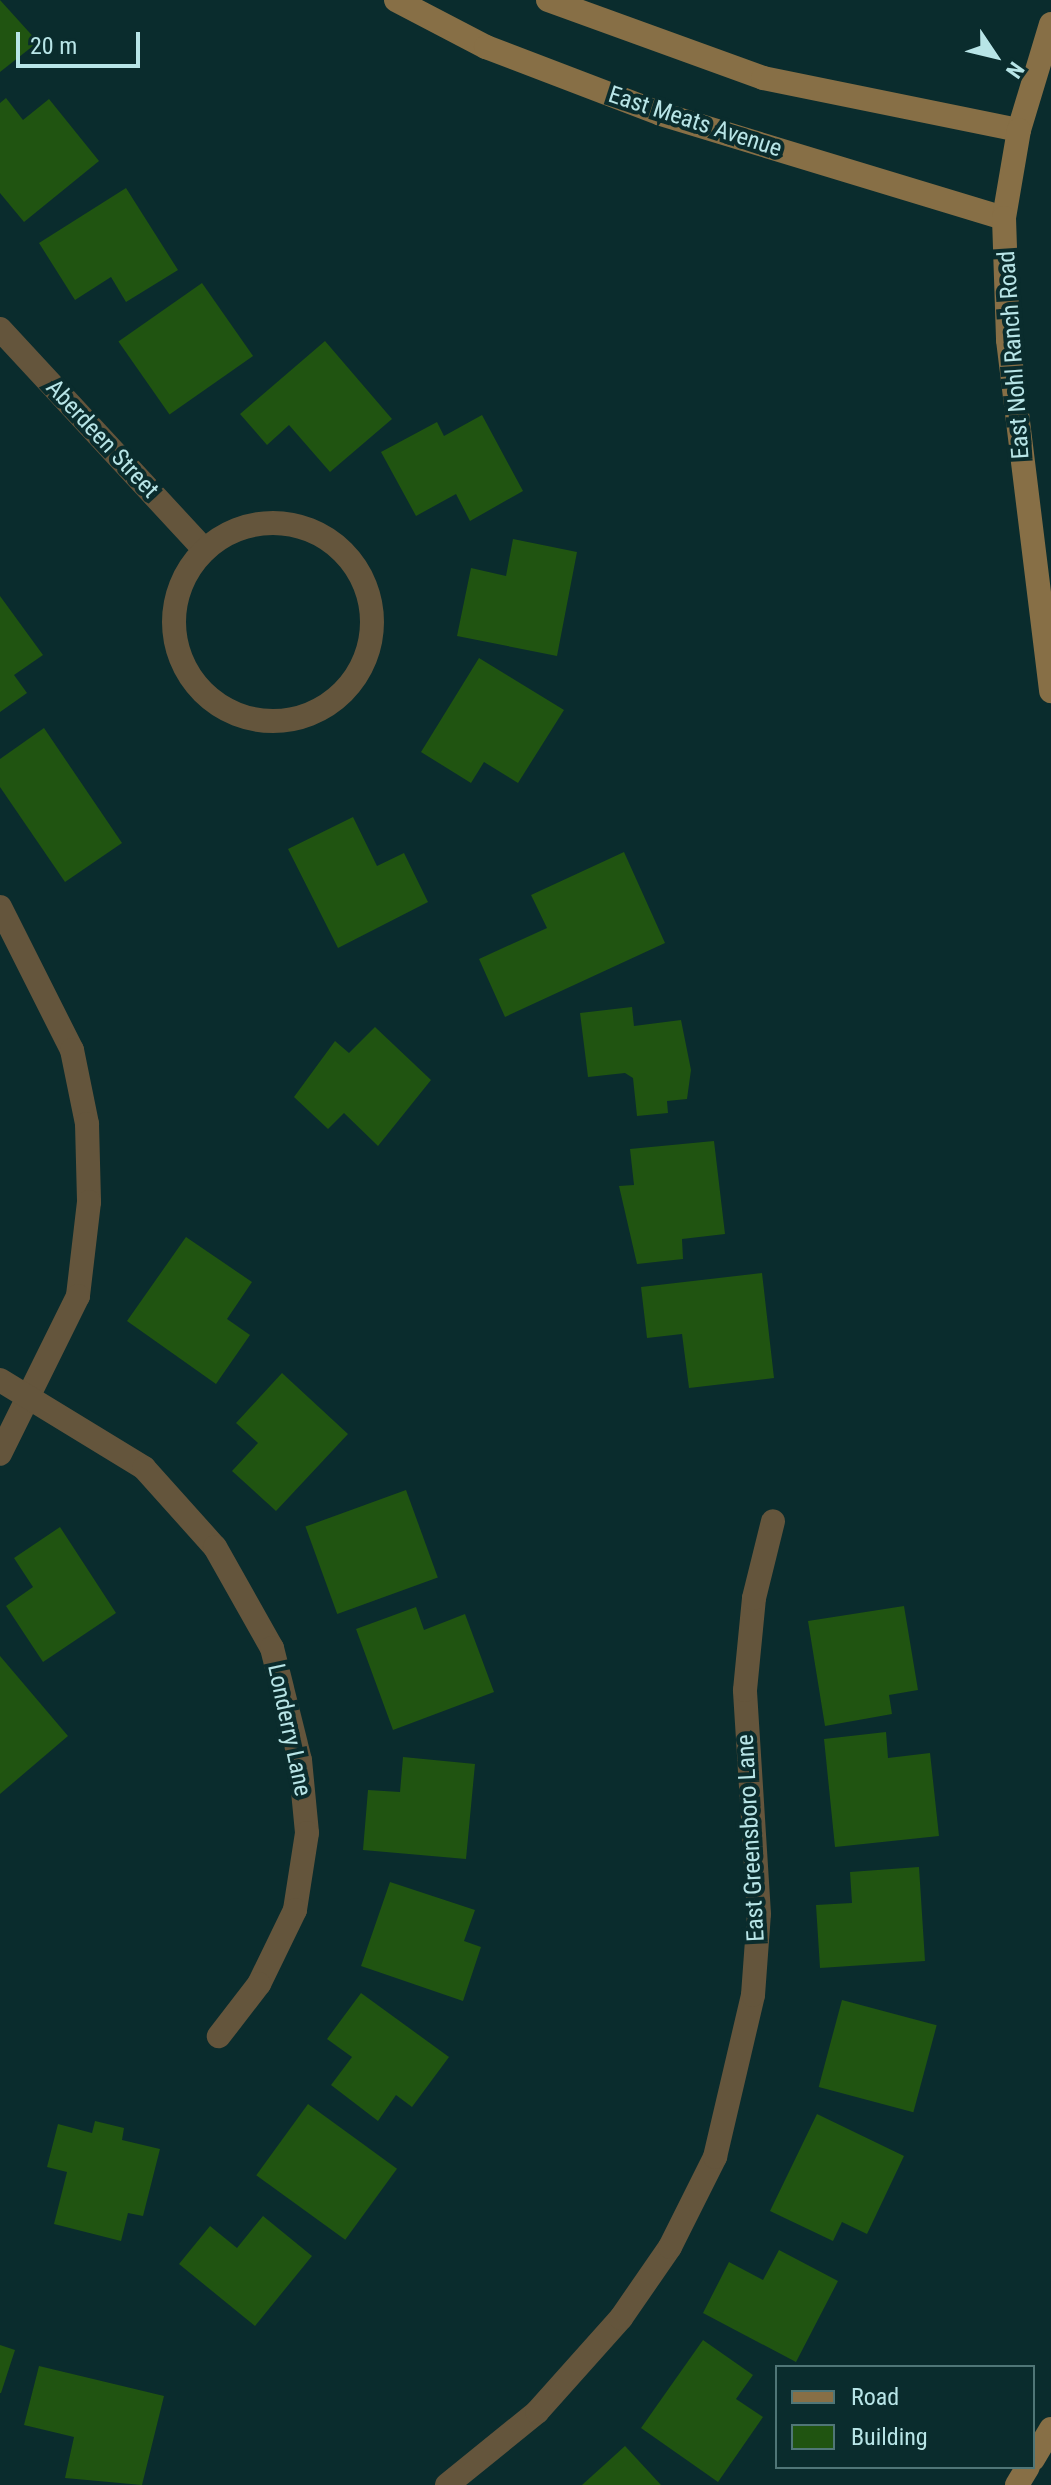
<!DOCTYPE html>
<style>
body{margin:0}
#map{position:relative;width:1051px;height:2485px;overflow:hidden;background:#0a2c2d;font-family:"Roboto Condensed",sans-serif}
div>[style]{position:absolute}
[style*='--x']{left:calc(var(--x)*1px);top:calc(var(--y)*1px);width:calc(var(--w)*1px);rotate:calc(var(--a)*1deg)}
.building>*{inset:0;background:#205411;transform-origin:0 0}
.street>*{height:24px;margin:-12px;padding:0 12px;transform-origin:12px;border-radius:12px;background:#64553c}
.street>.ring{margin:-12px;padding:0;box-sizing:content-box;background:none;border:24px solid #64553c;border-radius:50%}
.secondary>*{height:24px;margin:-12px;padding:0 12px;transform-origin:12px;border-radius:12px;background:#876f46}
span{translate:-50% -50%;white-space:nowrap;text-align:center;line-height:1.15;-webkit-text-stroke:8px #0a2c2d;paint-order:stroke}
.street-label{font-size:24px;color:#b8e5e7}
.legend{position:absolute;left:775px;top:2365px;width:260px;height:104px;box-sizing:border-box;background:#0a2c2d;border:2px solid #507677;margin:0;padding:10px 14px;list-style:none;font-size:24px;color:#b8e5e7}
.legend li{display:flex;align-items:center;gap:16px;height:40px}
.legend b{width:40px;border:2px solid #507677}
.north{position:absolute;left:955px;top:16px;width:80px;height:80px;-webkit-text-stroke:6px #0a2c2d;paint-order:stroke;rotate:125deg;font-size:22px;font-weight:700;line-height:32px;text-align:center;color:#b8e5e7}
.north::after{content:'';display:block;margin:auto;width:28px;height:36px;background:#b8e5e7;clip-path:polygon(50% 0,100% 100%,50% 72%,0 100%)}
.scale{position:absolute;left:16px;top:32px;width:124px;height:36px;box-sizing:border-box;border:4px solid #b8e5e7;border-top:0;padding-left:10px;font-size:24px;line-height:28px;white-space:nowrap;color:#b8e5e7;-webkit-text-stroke:6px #0a2c2d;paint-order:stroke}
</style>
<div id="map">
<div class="building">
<div style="clip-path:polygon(0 0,38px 42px,0 72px)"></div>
<div style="clip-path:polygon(6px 98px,23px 120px,49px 99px,99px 161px,24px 222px,0 193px,0 103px)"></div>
<div style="clip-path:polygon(126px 188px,178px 270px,126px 302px,111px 277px,75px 300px,39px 243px)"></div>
<div style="left:202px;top:283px;width:89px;height:102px;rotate:55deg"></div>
<div style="clip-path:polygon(325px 341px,392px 419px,330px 472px,289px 425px,267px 445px,240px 414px)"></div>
<div style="clip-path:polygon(482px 415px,523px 491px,470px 521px,456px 494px,416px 516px,381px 452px,437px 422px,444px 436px)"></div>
<div style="clip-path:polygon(513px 539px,577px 552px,557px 656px,457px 636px,471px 568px,506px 576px)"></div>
<div style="clip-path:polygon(0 596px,43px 655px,14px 675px,27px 693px,0 712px)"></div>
<div style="clip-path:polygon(479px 658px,564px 710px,518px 783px,484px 762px,471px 783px,421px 752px)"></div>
<div style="clip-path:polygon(44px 728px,122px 843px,65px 882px,0 787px,0 759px)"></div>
<div style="clip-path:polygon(353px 817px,377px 866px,404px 853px,428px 902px,338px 948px,288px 849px)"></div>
<div style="clip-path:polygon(624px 852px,665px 943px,505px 1017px,479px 959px,547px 928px,531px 895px)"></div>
<div style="clip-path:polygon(632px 1007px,634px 1026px,681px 1020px,691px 1070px,687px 1099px,667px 1101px,668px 1113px,637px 1116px,633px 1078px,625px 1073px,588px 1077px,580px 1013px)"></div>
<div style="clip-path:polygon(375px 1027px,431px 1080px,378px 1146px,344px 1113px,328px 1129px,294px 1097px,335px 1041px,349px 1053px)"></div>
<div style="clip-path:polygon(714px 1141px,725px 1234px,682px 1239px,683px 1259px,637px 1264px,619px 1186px,634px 1185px,630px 1149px)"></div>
<div style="clip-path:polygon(186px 1237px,252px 1282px,227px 1319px,250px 1335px,216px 1384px,127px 1321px)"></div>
<div style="clip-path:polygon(762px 1273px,774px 1378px,689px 1388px,682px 1334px,647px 1338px,641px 1287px)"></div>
<div style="clip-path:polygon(282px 1373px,348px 1434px,276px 1511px,232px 1471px,258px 1443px,236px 1423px)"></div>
<div style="left:406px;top:1490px;width:93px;height:107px;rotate:70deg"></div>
<div style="clip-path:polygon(60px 1527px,116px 1613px,43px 1662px,6px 1606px,33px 1587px,14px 1558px)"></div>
<div style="clip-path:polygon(904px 1606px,918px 1690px,889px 1695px,892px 1714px,825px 1726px,808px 1621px)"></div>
<div style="clip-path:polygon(416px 1607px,424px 1630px,465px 1614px,494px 1692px,393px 1730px,356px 1629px)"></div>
<div style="clip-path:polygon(0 1656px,68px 1736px,0 1794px)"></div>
<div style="clip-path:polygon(886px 1732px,888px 1758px,930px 1753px,939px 1836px,835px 1847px,824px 1739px)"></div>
<div style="clip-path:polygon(403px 1757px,475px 1764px,466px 1859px,363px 1850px,368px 1790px,400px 1792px)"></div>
<div style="clip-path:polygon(919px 1867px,925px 1961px,820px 1968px,816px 1905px,852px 1903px,850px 1872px)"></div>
<div style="clip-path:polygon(390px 1882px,475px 1910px,464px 1941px,481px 1947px,463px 2001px,361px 1966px)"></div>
<div style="clip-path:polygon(361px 1993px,449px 2057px,412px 2107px,396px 2095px,378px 2121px,331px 2085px,352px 2057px,327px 2039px)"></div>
<div style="left:842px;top:2000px;width:98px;height:90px;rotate:15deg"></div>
<div style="left:308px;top:2104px;width:110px;height:88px;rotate:36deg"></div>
<div style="clip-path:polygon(817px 2114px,904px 2156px,867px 2234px,842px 2222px,833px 2241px,770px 2211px)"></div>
<div style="clip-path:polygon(95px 2121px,124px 2128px,122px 2140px,160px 2149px,143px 2216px,128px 2213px,121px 2241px,54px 2224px,67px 2172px,47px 2167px,58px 2124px,92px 2133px)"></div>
<div style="clip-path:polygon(263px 2216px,312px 2256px,255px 2326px,179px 2264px,210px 2226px,237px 2248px)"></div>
<div style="clip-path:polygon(779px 2250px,838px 2281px,796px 2362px,703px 2313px,729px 2262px,763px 2280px)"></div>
<div style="clip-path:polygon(703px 2340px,753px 2375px,736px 2399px,763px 2417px,718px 2482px,641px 2428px)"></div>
<div style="clip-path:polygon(0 2345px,15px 2350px,1px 2393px,0 2393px)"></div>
<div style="clip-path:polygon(39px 2366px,164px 2396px,142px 2485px,65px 2478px,74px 2437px,24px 2425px)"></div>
<div style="clip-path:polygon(625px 2446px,661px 2485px,582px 2485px)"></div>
</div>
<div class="street">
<div style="--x:0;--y:329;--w:300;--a:47.2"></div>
<div class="ring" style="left:174px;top:523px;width:174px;height:174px"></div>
<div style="--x:0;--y:907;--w:160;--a:63.3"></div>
<div style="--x:72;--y:1050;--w:76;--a:78.5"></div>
<div style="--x:87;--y:1124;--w:78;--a:88.5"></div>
<div style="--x:89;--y:1202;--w:95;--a:96.7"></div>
<div style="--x:78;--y:1296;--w:176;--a:116.3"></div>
<div style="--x:0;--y:1380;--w:169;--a:31.4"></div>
<div style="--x:144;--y:1468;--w:106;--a:48.1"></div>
<div style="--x:215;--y:1547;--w:116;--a:60.6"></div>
<div style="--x:272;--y:1648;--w:115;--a:76"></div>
<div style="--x:300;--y:1760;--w:73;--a:84.5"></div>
<div style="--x:307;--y:1833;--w:78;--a:98.9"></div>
<div style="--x:295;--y:1910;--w:82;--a:115.9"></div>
<div style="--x:259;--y:1984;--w:66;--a:127.6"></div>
<div style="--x:447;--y:2485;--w:116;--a:-39"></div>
<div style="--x:537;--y:2412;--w:126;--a:-48.2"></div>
<div style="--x:621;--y:2318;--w:86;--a:-55.4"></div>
<div style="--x:670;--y:2247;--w:101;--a:-63.4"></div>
<div style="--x:715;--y:2157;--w:166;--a:-76.8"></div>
<div style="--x:753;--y:1995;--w:81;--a:-85.8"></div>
<div style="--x:759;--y:1914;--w:224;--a:-93.6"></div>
<div style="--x:745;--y:1690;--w:92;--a:-84.4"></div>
<div style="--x:754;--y:1598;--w:79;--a:-76.1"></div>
</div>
<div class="secondary">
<div style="--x:396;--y:0;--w:102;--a:27.6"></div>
<div style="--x:486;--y:47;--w:187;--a:20.9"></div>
<div style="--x:661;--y:114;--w:358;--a:16.9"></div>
<div style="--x:548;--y:0;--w:229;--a:19.9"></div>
<div style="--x:763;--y:78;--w:261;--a:11.5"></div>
<div style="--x:1051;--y:24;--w:111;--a:106.8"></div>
<div style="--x:1019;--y:130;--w:89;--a:99.7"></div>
<div style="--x:1004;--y:218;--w:122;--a:88.1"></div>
<div style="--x:1008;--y:340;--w:354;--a:83"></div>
<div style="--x:1033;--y:2459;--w:35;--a:-59"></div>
<div style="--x:1017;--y:2485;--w:21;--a:-59"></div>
</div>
<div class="street-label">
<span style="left:695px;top:122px;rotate:18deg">East Meats Avenue</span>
<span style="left:1014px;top:355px;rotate:-94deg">East Nohl Ranch Road</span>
<span style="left:102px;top:439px;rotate:47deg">Aberdeen Street</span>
<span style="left:289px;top:1730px;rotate:78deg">Londerry Lane</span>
<span style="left:751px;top:1838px;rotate:-93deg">East Greensboro Lane</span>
</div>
<ul class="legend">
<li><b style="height:10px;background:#876f46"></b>Road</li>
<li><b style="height:22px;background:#205411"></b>Building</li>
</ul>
<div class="north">N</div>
<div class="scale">20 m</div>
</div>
